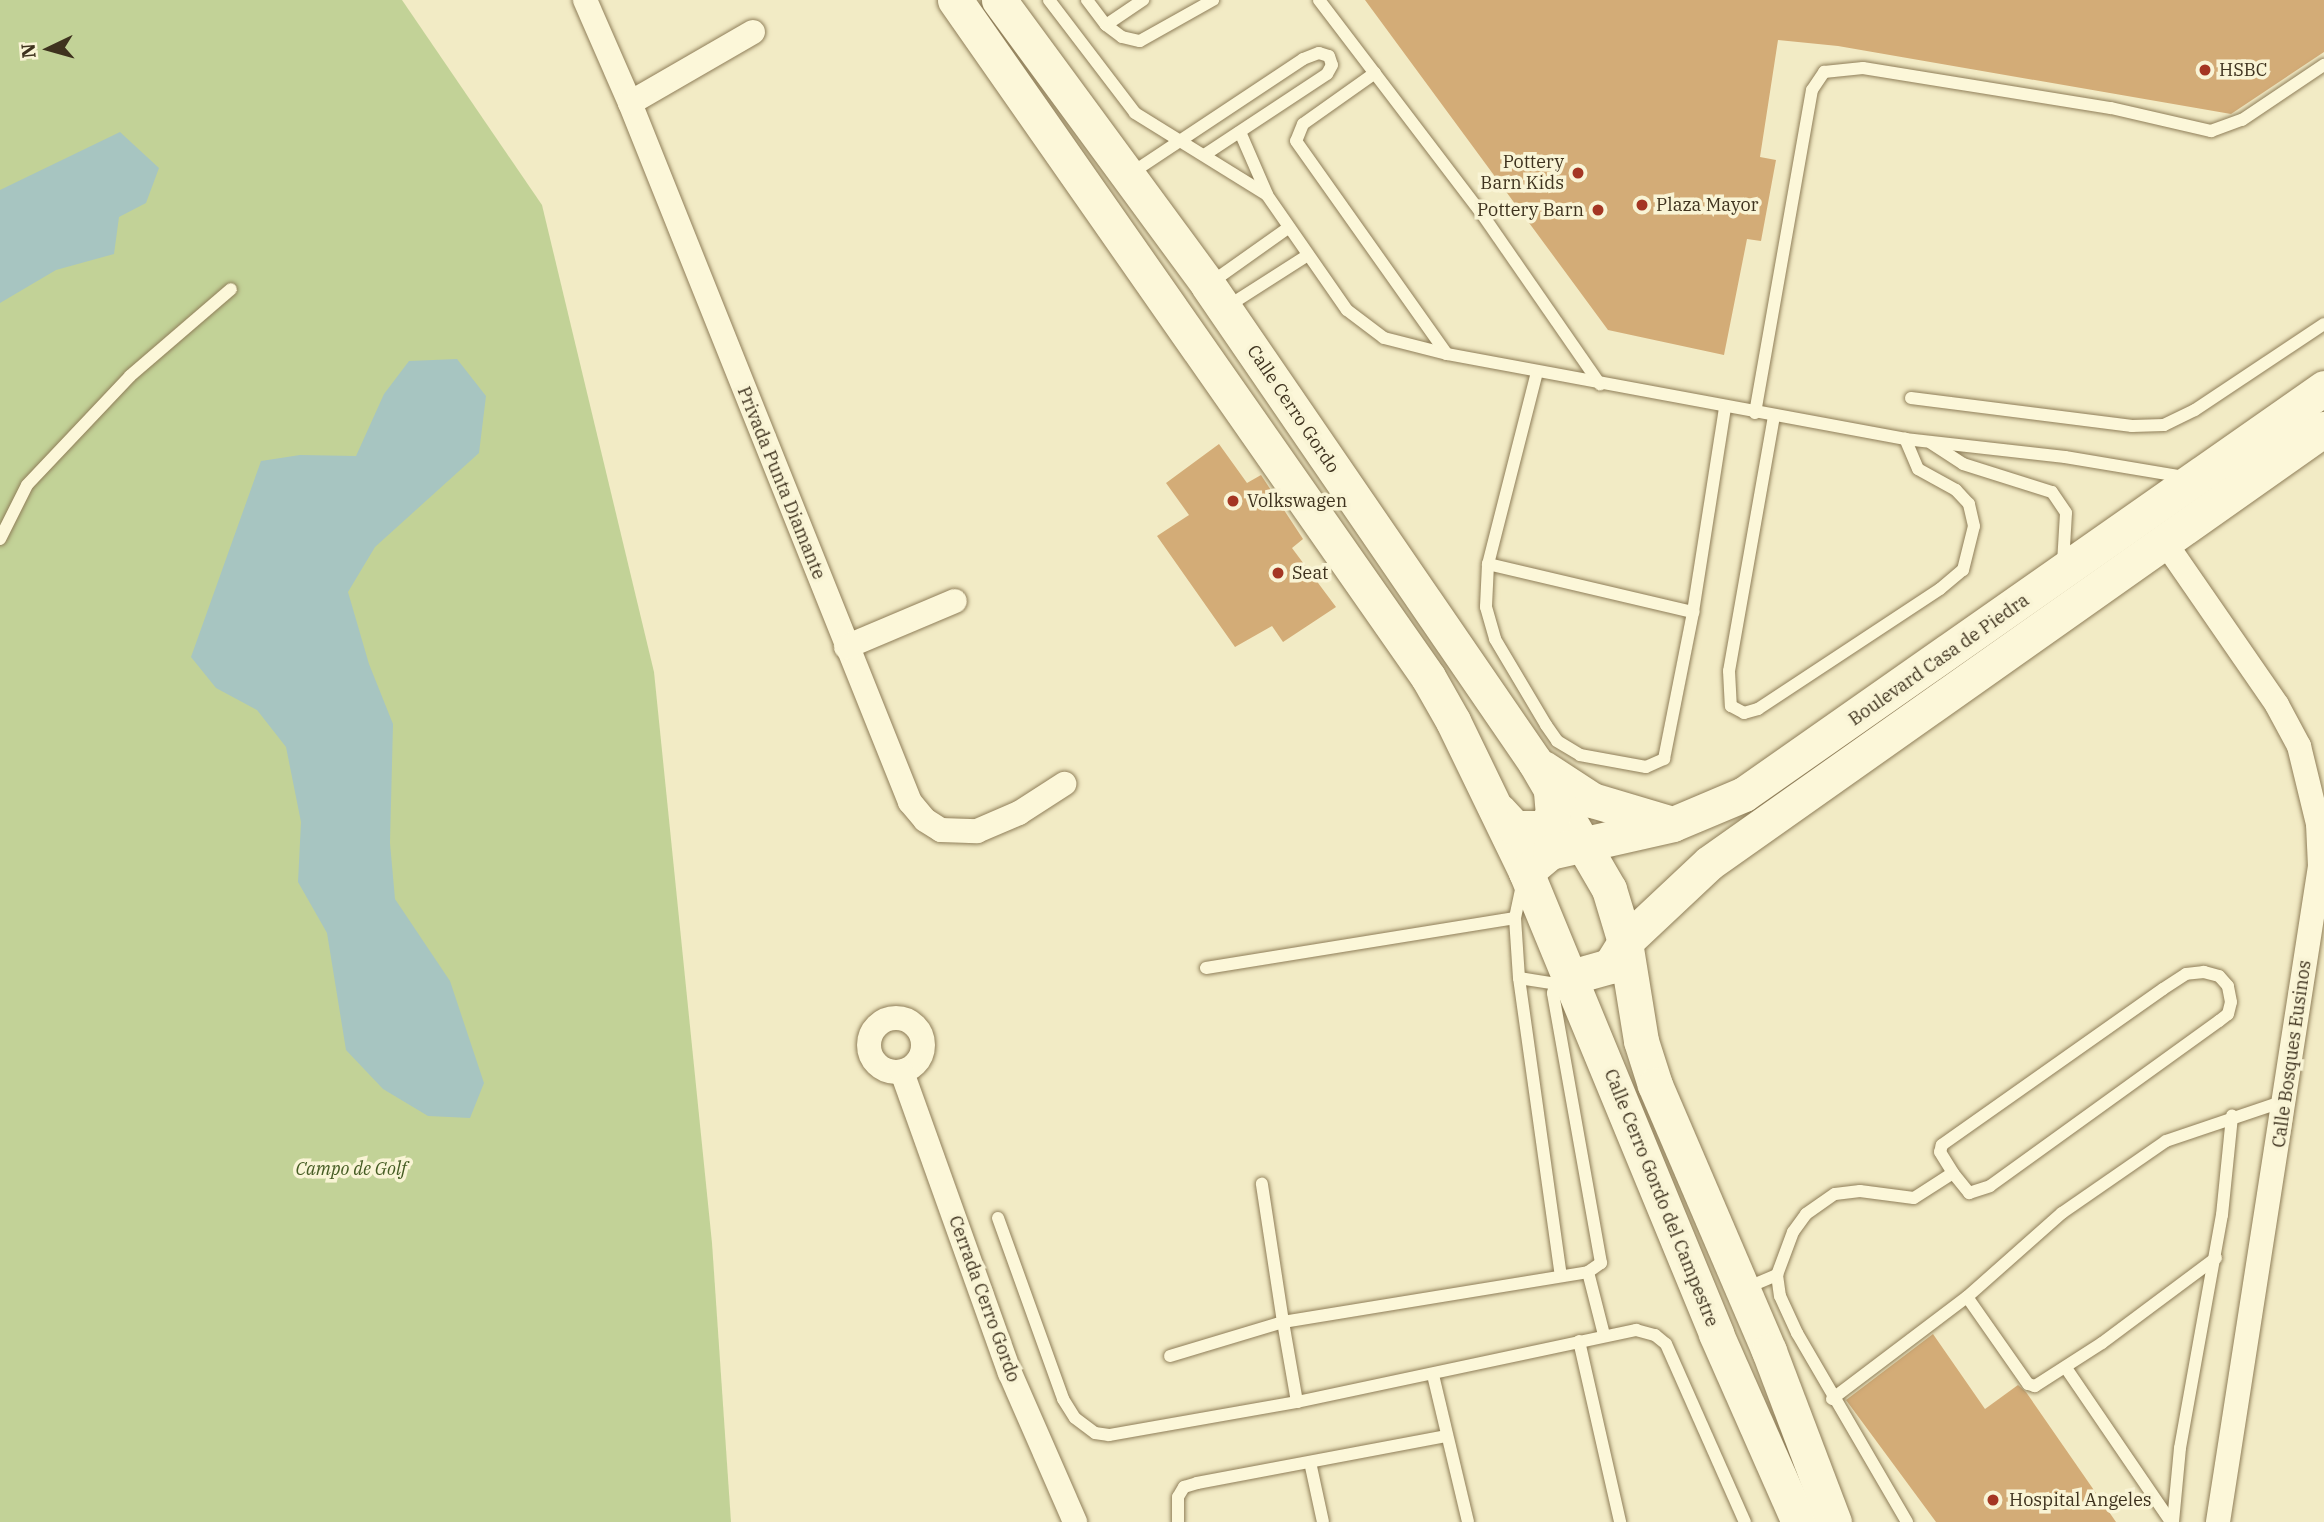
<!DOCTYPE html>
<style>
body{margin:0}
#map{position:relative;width:2324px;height:1522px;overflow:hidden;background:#f2ebc5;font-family:"IBM Plex Serif",serif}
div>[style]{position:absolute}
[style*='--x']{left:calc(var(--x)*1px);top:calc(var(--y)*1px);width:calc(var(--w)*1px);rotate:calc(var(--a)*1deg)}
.green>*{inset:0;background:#c2d297}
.water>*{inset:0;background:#a7c5c1}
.building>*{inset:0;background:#d3ac77}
.roads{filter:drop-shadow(0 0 2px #8f7e59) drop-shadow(0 0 2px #8f7e59)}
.lane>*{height:12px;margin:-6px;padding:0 6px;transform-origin:6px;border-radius:6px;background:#fcf7d9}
.street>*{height:24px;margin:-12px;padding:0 12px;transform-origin:12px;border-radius:12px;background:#fcf7d9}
.street>.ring{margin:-12px;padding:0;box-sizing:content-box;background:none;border:24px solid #fcf7d9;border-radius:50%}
.secondary>*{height:35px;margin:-17.5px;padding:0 17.5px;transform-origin:17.5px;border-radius:17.5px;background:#fcf7d9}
.dots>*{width:19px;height:19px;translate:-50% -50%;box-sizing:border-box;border:4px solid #f9f4d5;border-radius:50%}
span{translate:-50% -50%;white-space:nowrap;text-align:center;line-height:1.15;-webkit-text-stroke:7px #f9f4d5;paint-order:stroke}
.poi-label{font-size:18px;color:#3e321e}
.left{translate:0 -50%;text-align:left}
.right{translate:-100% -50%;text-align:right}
.street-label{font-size:18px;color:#3e321e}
.park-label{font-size:18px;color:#455c23;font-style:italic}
.north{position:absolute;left:14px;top:14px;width:70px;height:70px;-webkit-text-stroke:5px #f9f4d5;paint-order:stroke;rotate:265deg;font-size:19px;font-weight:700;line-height:28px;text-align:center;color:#3e321e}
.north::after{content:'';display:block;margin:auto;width:24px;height:32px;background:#3e321e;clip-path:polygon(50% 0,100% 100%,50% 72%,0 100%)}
</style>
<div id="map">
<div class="green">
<div style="clip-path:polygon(0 0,402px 0,542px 205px,654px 672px,712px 1243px,731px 1522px,0 1522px)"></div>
</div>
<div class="water">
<div style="clip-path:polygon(120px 132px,159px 168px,146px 203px,119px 217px,114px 254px,56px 270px,0 303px,0 190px)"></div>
<div style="clip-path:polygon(457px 359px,486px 396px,479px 453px,375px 547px,348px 592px,369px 664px,393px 724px,390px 843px,395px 899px,450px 981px,484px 1083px,470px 1118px,428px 1116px,383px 1089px,346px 1050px,327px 933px,298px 882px,301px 822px,286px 747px,257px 710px,216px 688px,191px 657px,261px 461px,300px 455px,356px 456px,384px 394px,409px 361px)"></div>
</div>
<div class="building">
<div style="clip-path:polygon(1365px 0,2324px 0,2324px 52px,2231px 114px,1838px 46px,1778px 40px,1760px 157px,1776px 160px,1761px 241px,1747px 239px,1724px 355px,1608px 330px)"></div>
<div style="clip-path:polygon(1219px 444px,1247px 483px,1261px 475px,1303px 539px,1292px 548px,1336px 607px,1283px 642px,1272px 626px,1235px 647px,1157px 536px,1189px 515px,1166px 483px)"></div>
<div style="clip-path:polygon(1933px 1334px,1985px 1409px,2018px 1385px,2026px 1392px,2116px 1522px,1936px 1522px,1846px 1400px)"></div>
</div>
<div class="roads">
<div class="lane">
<div style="--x:1049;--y:0;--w:142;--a:52.7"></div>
<div style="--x:1135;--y:113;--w:155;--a:31.8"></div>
<div style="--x:1267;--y:195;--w:140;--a:55.2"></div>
<div style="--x:1347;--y:310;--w:46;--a:37.1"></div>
<div style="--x:1384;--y:338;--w:65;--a:14.3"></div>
<div style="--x:1447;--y:354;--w:466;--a:10.5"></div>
<div style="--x:1905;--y:439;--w:161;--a:6.4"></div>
<div style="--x:2065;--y:457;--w:122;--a:9.5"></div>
<div style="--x:1087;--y:0;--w:31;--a:53"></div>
<div style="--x:1106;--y:25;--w:20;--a:37"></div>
<div style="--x:1122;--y:37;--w:18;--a:13"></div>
<div style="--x:1140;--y:41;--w:84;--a:-29.3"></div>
<div style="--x:1319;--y:0;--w:265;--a:52.7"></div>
<div style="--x:1480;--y:211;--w:211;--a:55.3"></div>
<div style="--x:1106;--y:25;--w:45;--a:-34"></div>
<div style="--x:1375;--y:73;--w:88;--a:144.7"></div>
<div style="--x:1303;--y:124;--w:18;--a:112"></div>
<div style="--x:1296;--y:141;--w:261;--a:54.7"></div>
<div style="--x:1240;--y:132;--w:68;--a:66.5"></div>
<div style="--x:1130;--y:174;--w:208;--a:-33.6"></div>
<div style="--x:1303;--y:59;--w:17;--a:-21"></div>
<div style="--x:1319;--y:53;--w:10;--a:17"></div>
<div style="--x:1329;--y:56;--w:9;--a:72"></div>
<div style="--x:1332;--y:65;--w:10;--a:119"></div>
<div style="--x:1327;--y:74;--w:147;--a:146.6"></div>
<div style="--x:1209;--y:284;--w:97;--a:-35.3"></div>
<div style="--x:1225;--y:308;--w:98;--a:-32.6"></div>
<div style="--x:1537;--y:372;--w:198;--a:104.3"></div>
<div style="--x:1488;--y:564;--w:43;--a:92.7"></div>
<div style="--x:1486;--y:607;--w:33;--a:74"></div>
<div style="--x:1495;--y:639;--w:100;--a:59.3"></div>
<div style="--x:1546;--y:725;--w:19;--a:55"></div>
<div style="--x:1557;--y:741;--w:27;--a:31"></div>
<div style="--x:1580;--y:755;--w:67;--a:10.3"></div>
<div style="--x:1646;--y:767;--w:20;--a:-24"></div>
<div style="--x:1664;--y:759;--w:150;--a:-78.8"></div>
<div style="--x:1693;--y:612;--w:207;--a:-81.1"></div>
<div style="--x:1911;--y:398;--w:223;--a:7.2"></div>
<div style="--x:2132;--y:426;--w:32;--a:-2"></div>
<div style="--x:2164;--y:425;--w:34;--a:-26"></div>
<div style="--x:2195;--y:410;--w:155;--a:-33.7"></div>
<div style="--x:1755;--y:413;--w:328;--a:-80"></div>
<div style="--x:1812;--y:90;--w:22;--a:-56"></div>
<div style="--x:1824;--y:72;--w:39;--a:-6"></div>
<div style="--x:1863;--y:68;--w:251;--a:9.2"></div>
<div style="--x:2111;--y:108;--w:103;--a:13"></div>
<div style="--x:2211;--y:131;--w:33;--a:-20"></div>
<div style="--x:2242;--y:120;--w:99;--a:-33.9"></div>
<div style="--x:1774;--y:416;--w:259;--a:100"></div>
<div style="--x:1729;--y:671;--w:35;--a:87"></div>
<div style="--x:1731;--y:706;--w:15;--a:28"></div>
<div style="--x:1744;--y:713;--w:15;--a:-16"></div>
<div style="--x:1758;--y:709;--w:218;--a:-33.4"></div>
<div style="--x:1940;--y:589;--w:30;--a:-40"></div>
<div style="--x:1963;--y:570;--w:45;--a:-76"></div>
<div style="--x:1974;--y:526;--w:23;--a:-103"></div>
<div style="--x:1969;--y:504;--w:19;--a:-133"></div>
<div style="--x:1956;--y:490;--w:43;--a:-151.1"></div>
<div style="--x:1918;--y:469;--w:33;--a:-113"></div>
<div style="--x:1931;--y:443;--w:38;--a:33"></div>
<div style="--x:1963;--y:464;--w:93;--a:17.5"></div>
<div style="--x:2052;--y:492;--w:25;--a:56"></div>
<div style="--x:2066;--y:513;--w:50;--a:93.4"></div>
<div style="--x:0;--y:539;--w:60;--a:-63.4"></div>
<div style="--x:27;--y:485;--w:150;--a:-46.6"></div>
<div style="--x:130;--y:376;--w:133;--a:-40.7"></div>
<div style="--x:1488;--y:564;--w:211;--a:13.2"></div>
<div style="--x:1522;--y:885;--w:34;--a:102"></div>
<div style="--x:1515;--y:918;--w:60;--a:86.2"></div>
<div style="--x:1519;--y:978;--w:301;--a:82"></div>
<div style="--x:1206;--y:968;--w:313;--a:-9.2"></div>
<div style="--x:1519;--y:978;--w:36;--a:9"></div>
<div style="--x:998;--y:1218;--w:192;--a:70.2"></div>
<div style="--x:1063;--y:1399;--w:22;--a:58"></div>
<div style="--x:1075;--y:1418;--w:25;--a:37"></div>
<div style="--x:1095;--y:1433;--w:14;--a:8"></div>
<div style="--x:1109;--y:1435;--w:191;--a:-10"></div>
<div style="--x:1297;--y:1402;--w:347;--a:-12"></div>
<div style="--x:1636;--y:1330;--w:20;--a:15"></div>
<div style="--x:1655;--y:1335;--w:14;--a:39"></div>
<div style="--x:1666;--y:1344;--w:195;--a:66.1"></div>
<div style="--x:2216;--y:1258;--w:142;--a:143.3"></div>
<div style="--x:2102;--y:1343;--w:80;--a:147.3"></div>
<div style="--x:2035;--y:1386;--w:7;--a:-164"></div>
<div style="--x:2028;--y:1384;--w:106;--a:-125"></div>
<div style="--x:1967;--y:1297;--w:127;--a:-41.5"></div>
<div style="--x:2062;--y:1213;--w:126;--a:-34.7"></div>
<div style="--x:2166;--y:1141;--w:125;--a:-18.7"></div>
<div style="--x:1588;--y:1272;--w:65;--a:75.7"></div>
<div style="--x:1777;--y:1275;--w:46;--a:-69.6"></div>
<div style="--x:1793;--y:1232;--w:22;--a:-54"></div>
<div style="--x:1806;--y:1214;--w:35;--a:-35"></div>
<div style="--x:1835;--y:1194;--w:25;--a:-7"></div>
<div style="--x:1860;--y:1191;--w:54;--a:7.4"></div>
<div style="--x:1914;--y:1198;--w:46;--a:-32.7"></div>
<div style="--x:1953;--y:1173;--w:26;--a:51"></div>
<div style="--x:1969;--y:1193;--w:22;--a:-18"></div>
<div style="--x:1990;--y:1186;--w:282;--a:-35.8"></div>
<div style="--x:2219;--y:1021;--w:11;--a:-38"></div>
<div style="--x:2228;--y:1014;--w:12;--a:-76"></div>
<div style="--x:2231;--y:1002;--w:16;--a:-101"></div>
<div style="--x:2228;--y:986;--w:13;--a:-132"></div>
<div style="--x:2219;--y:976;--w:16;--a:-165"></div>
<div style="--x:2204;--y:972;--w:18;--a:174"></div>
<div style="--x:2186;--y:974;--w:27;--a:147"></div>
<div style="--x:2163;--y:989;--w:271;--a:144.8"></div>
<div style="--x:1942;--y:1145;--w:7;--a:106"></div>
<div style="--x:1940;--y:1152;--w:25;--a:58"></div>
<div style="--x:1746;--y:1288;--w:34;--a:-23"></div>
<div style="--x:1777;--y:1275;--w:21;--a:82"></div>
<div style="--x:1780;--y:1296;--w:41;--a:65.3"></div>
<div style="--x:1797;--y:1333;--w:219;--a:59.8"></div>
<div style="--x:1579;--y:1341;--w:186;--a:77.2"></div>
<div style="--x:1170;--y:1356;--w:118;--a:-16.7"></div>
<div style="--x:1283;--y:1322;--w:140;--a:-98.7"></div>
<div style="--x:2066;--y:1368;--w:186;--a:55.7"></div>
<div style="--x:1433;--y:1375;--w:151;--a:76.6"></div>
<div style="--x:1832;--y:1399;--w:169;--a:-37.1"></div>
<div style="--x:1297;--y:1402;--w:81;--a:-99.9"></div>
<div style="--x:1283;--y:1322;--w:309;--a:-9.3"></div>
<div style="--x:1588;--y:1272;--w:16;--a:-35"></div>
<div style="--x:1601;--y:1263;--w:274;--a:-100.1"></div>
<div style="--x:1553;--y:993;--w:9;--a:-77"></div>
<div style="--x:1555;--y:984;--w:14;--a:-25"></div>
<div style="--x:1310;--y:1462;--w:61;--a:77.8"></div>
<div style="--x:1178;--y:1522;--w:25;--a:-90"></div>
<div style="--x:1178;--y:1497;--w:12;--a:-59"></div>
<div style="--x:1184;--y:1487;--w:14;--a:-17"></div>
<div style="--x:1197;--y:1483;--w:253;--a:-10.7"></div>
<div style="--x:2173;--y:1522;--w:74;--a:-84.6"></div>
<div style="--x:2180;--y:1448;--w:237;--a:-79.8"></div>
<div style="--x:2222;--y:1215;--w:100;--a:-84.2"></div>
</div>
<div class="street">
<div style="--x:585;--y:0;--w:112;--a:66.4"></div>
<div style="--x:630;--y:103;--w:753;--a:68.17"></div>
<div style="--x:910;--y:802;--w:23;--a:50"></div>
<div style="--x:925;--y:820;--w:19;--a:32"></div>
<div style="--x:941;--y:830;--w:36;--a:2"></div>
<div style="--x:977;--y:831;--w:46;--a:-23.2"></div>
<div style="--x:1019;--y:813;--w:54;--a:-32.8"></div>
<div style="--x:630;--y:103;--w:142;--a:-30"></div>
<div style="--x:2164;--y:541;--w:199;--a:55.4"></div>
<div style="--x:2277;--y:705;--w:47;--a:61.8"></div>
<div style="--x:2299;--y:746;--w:80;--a:76.3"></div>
<div style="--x:2318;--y:824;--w:42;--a:87.3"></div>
<div style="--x:2320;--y:866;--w:664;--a:98.84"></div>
<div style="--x:846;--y:647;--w:118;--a:-22.9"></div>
<div class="ring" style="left:869px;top:1018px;width:30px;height:30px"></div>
<div style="--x:902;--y:1072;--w:320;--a:70.3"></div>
<div style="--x:1010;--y:1373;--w:163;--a:66.4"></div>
</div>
<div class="secondary">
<div style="--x:955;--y:0;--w:826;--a:55.06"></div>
<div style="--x:1428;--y:677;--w:51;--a:60.4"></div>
<div style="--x:1453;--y:721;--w:168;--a:64.2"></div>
<div style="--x:1526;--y:872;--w:500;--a:67.6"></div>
<div style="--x:1716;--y:1334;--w:206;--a:66.2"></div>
<div style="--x:999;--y:0;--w:353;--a:53.7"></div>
<div style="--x:1208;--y:285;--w:578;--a:55.57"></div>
<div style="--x:1535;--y:762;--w:147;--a:59.8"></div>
<div style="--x:1609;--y:889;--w:55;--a:73.2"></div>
<div style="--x:1625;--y:942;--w:100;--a:80.8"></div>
<div style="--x:1641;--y:1041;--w:46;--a:72.3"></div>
<div style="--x:1655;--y:1085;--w:289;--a:66.8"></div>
<div style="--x:1769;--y:1351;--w:183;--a:69.2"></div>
<div style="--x:1543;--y:768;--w:59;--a:33.1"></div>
<div style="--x:1592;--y:800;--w:77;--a:16.6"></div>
<div style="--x:1499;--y:811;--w:23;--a:47"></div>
<div style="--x:1515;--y:828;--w:28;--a:0"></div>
<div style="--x:1543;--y:828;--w:16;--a:-52"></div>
<div style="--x:1553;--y:815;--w:25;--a:-95"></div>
<div style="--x:1526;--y:872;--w:31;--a:-40"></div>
<div style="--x:1550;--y:852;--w:126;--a:-12.8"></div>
<div style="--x:1673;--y:824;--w:77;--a:-22.9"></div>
<div style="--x:1744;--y:794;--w:708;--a:-34.99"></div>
<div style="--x:1571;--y:977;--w:41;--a:-15.8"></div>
<div style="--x:1610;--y:966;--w:28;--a:-58"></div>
<div style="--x:1625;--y:942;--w:115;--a:-43.2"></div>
<div style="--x:1709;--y:863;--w:753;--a:-35.21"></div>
</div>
</div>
<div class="dots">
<div style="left:2205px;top:70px;background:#a43623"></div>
<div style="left:1578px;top:173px;background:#a43623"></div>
<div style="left:1642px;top:205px;background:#a43623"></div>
<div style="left:1598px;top:210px;background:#a43623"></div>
<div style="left:1233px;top:501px;background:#a43623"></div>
<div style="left:1278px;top:573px;background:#a43623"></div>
<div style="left:1993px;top:1500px;background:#a43623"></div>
</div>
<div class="poi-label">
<span class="left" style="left:2219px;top:70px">HSBC</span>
<span class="right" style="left:1564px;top:173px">Pottery<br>Barn Kids</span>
<span class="left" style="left:1656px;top:205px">Plaza Mayor</span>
<span class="right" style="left:1584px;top:210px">Pottery Barn</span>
<span class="left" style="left:1247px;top:501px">Volkswagen</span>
<span class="left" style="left:1292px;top:573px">Seat</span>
<span class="left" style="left:2009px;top:1500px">Hospital Angeles</span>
</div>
<div class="street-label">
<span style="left:1293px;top:409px;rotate:56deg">Calle Cerro Gordo</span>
<span style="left:781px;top:483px;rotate:68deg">Privada Punta Diamante</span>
<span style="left:1939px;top:660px;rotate:-35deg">Boulevard Casa de Piedra</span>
<span style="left:2292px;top:1054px;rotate:-82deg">Calle Bosques Eusinos</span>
<span style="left:1661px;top:1198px;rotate:68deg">Calle Cerro Gordo del Campestre</span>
<span style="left:984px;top:1299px;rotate:70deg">Cerrada Cerro Gordo</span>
</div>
<div class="park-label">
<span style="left:351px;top:1169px">Campo de Golf</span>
</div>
<div class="north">N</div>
</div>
